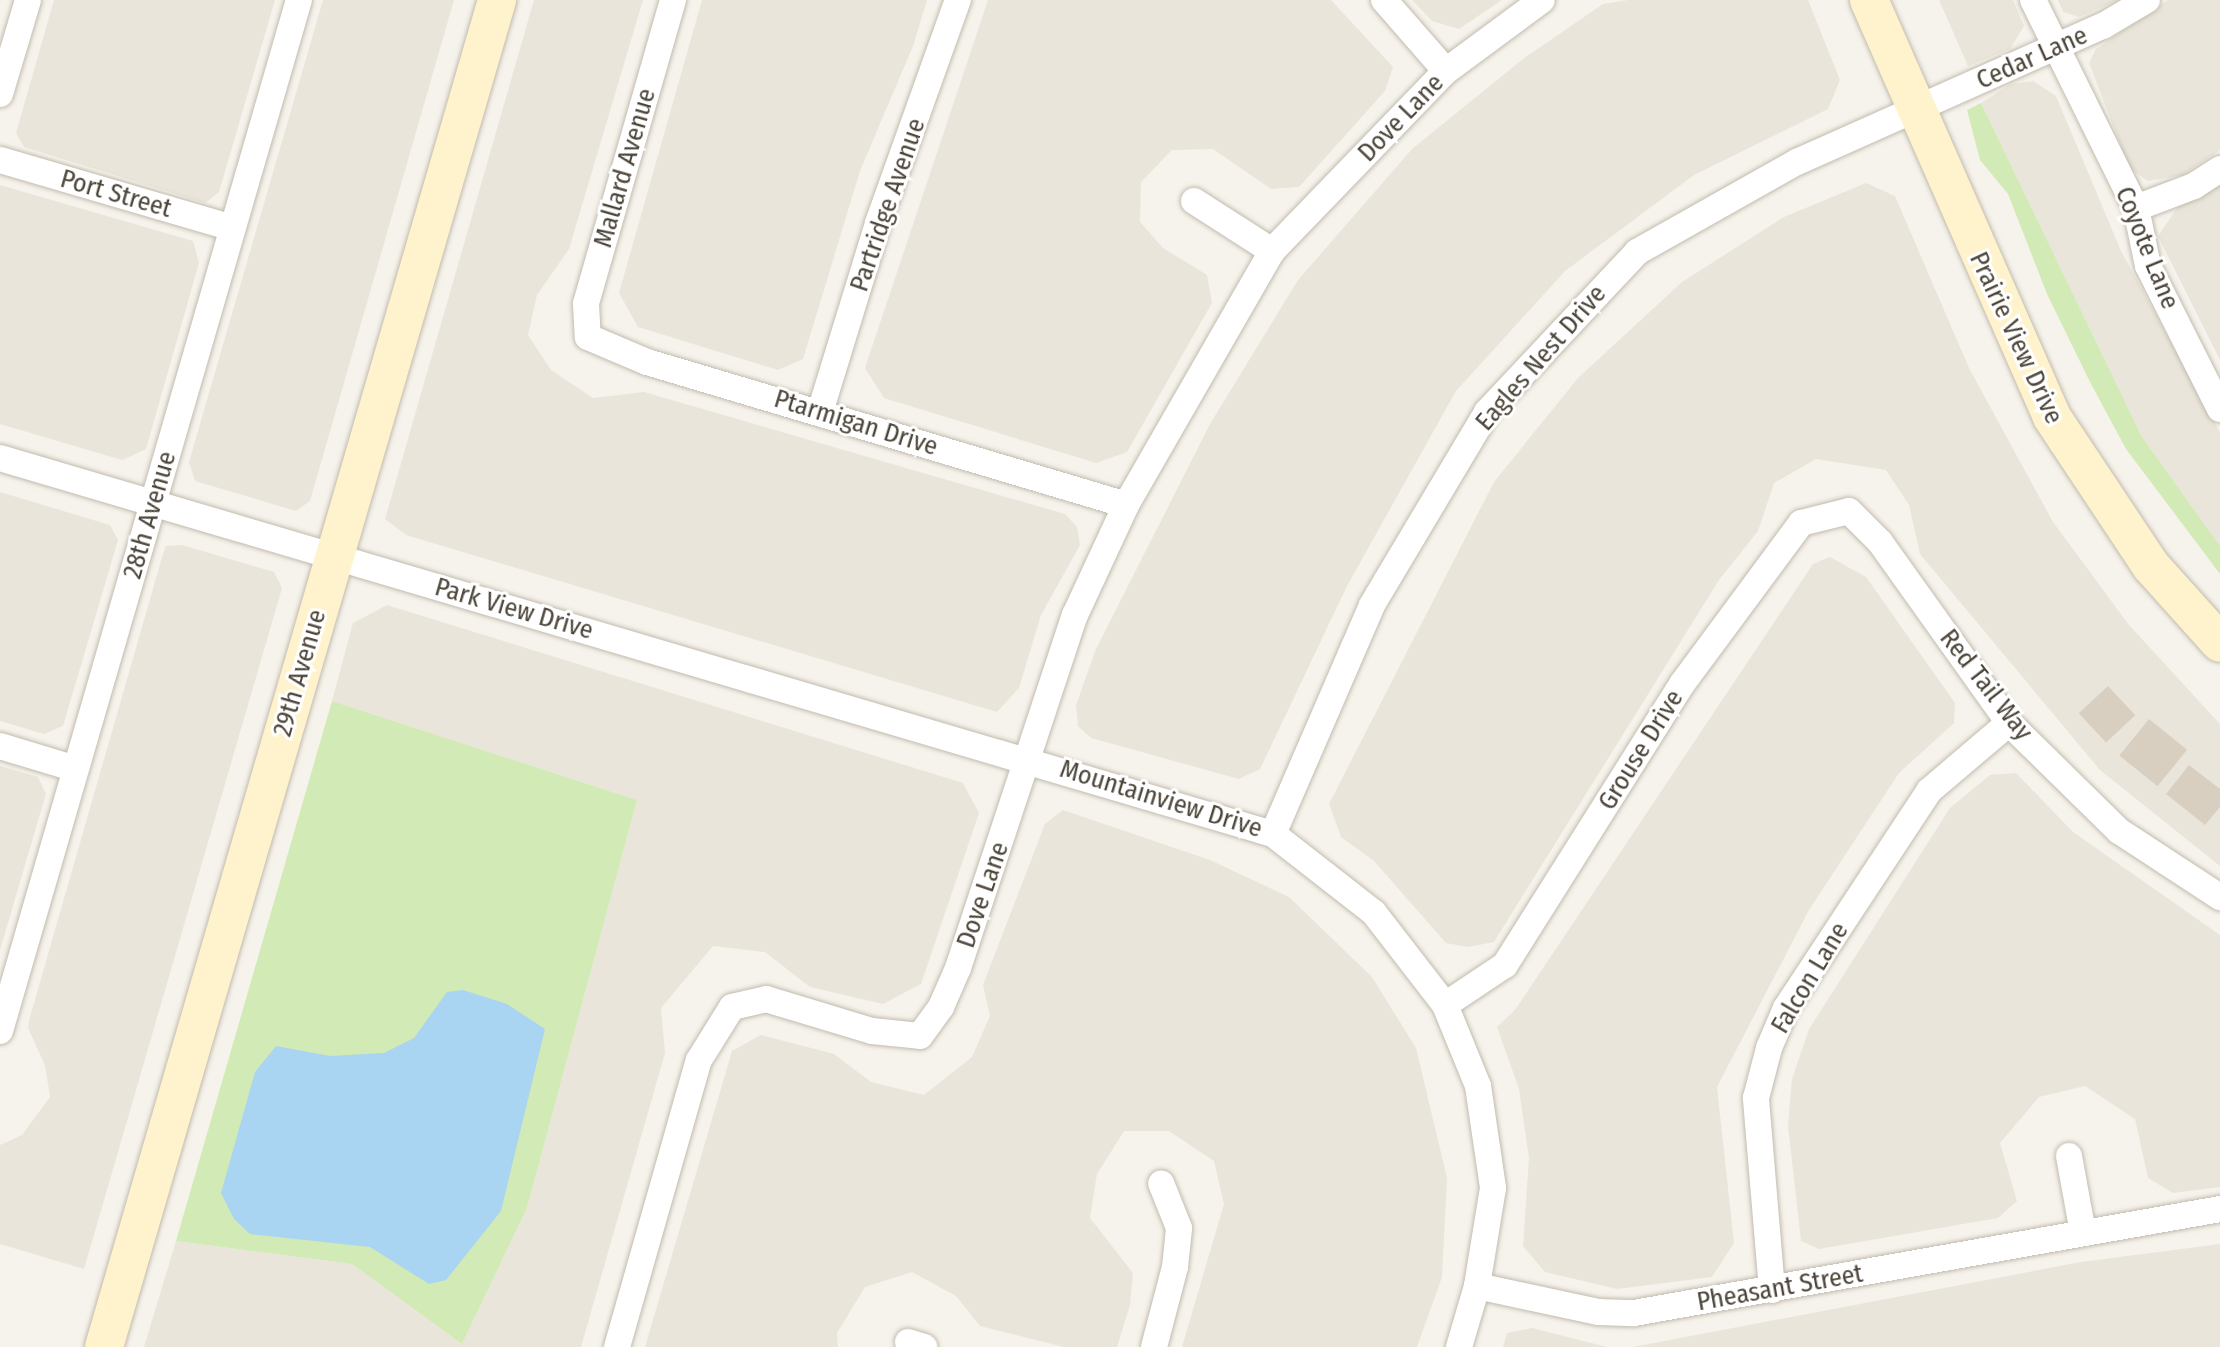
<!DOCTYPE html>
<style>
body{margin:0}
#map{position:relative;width:2220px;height:1347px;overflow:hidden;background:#f6f3ec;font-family:"Fira Sans Condensed",sans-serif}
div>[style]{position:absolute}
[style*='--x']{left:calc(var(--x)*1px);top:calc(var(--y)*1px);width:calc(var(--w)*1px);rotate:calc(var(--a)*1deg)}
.residential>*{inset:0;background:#eae5da}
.green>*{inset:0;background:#d2eab5}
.water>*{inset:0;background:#a9d4f2}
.building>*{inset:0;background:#d8cfc1;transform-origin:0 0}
.roads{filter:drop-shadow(0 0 2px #c2bbae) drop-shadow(0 0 2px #c2bbae)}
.street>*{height:26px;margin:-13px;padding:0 13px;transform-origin:13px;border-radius:13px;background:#fff}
.secondary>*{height:38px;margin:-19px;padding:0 19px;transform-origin:19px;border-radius:19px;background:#fff3cd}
span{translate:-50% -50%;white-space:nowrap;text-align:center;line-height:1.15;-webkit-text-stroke:6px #fff;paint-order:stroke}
.street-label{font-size:26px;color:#4b4439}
</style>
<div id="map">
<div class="residential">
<div style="clip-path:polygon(54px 0,275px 0,219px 192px,205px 203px,24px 147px,16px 133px)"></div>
<div style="clip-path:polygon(323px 0,454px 0,310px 501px,296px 511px,195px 481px,189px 462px)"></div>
<div style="clip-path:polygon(534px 0,643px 0,569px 249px,537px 295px,528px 335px,551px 370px,593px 398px,644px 392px,1065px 514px,1077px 527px,1080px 545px,1041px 615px,1019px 688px,997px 712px,406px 535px,385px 519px)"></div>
<div style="clip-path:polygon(702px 0,927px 0,913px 46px,860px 171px,803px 359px,778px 370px,638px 327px,619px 293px)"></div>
<div style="clip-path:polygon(988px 0,1331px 0,1393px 67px,1385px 91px,1299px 187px,1271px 189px,1213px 149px,1172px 150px,1141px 182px,1140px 222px,1163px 248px,1207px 275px,1212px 303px,1127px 452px,1096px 463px,884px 398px,865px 368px)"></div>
<div style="clip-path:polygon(1412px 0,1502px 0,1459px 29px,1432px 21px)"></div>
<div style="clip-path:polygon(1628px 0,1808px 0,1840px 80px,1828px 109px,1694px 175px,1565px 271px,1456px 391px,1347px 586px,1260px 769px,1239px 779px,1091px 738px,1078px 726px,1076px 705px,1096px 649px,1210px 424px,1298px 280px,1412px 149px,1523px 59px,1603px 4px)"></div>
<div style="clip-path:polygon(1939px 0,2013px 0,2024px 26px,2010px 49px,1968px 66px)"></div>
<div style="clip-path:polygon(2058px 0,2119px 0,2079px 17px,2063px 12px)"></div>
<div style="clip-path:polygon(2168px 0,2220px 0,2220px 150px,2183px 175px,2148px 181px,2130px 169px,2089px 63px,2096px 49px)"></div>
<div style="clip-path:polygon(2033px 81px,2056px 96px,2121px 251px,2220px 432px,2220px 546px,2142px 437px,1981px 103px,2011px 84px)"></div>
<div style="clip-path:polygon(1866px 183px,1895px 196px,1969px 368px,2053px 522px,2129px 625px,2220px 724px,2220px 866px,2100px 770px,1920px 554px,1909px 505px,1886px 470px,1816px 459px,1774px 483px,1758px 531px,1719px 580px,1494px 942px,1468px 947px,1446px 943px,1374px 861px,1341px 837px,1329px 804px,1494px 482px,1578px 378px,1682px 282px,1784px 217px)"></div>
<div style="clip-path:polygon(2220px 184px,2220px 360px,2158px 236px,2179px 205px)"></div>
<div style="clip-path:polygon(0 185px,193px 241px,199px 263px,146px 449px,122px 460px,0 424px)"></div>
<div style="clip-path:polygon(0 492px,110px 525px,118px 540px,63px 726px,44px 734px,0 721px)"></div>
<div style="clip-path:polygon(182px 545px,274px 572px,282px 588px,84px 1269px,0 1244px,0 1145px,22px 1135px,50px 1097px,45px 1065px,28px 1028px,30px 1017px,163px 554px,166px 546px)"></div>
<div style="clip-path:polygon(1830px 557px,1866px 577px,1955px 703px,1954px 723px,1899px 773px,1809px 910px,1717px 1087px,1734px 1243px,1712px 1277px,1617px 1289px,1545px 1272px,1523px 1246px,1529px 1158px,1519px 1089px,1497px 1027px,1515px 1010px,1813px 564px)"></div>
<div style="clip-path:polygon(387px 605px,963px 783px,979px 813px,921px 984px,883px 1004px,810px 987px,765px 952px,713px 946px,661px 1008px,665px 1053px,581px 1347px,144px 1347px,176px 1241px,352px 1264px,462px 1344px,527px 1208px,637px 800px,332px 701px,353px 623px)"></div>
<div style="clip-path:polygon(0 766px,38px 777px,46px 794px,0 950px)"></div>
<div style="clip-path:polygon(2016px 773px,2073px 832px,2220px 935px,2220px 1187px,2173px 1193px,2148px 1178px,2135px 1119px,2085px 1086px,2039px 1097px,2000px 1143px,2017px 1201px,1998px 1218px,1819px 1249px,1801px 1241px,1788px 1126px,1792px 1079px,1809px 1029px,1950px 808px,1990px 775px)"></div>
<div style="clip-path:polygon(1063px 810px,1210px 860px,1289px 897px,1372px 977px,1416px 1048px,1447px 1178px,1442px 1277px,1417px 1347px,1182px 1347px,1224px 1204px,1214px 1161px,1169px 1131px,1124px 1131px,1097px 1174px,1090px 1218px,1133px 1273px,1130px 1305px,1117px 1347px,1064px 1347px,980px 1326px,956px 1296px,912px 1272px,865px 1287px,837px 1333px,838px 1347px,645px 1347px,732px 1051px,761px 1035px,834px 1054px,871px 1082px,924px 1095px,972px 1057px,990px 1016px,983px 985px,1045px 824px)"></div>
<div style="clip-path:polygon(2220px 1244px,2220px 1347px,1633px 1347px,2081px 1262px)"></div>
<div style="clip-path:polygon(1532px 1328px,1607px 1347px,1503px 1347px,1507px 1333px)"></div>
</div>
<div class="green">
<div style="clip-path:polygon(1981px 103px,2142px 437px,2220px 546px,2220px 574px,2126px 449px,2090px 382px,2047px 294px,2008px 194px,1980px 160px,1967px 110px)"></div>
<div style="clip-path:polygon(332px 701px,637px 800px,527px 1208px,462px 1344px,352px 1264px,176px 1241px)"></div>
</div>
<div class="water">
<div style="clip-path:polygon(463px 990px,507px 1004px,545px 1029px,501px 1211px,446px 1280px,429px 1284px,370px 1247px,250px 1234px,234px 1219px,221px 1193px,255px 1072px,276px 1046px,330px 1056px,384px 1053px,414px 1038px,447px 992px)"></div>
</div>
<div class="building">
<div style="left:2108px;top:686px;width:40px;height:40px;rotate:47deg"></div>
<div style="left:2149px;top:719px;width:49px;height:47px;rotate:39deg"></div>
<div style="clip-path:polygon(2189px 765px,2220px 789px,2220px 807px,2205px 825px,2166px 794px)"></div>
</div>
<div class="roads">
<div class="street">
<div style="--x:673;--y:0;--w:316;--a:106"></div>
<div style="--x:586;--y:304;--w:33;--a:87"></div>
<div style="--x:588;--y:337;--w:64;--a:23"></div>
<div style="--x:647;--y:362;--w:500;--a:16.6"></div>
<div style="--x:1384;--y:0;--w:94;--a:48.9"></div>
<div style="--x:2033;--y:0;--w:232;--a:63.7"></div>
<div style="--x:2136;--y:208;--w:59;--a:78.3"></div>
<div style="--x:2148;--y:266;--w:160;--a:63.3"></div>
<div style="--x:0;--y:94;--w:98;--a:-73.4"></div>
<div style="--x:0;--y:160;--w:242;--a:16.3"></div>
<div style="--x:1194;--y:201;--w:93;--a:32.7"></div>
<div style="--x:2136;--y:208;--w:62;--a:-20.8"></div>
<div style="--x:2194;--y:186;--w:31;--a:-33"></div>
<div style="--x:820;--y:412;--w:198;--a:-72.9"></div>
<div style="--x:878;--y:223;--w:237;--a:-70.3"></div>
<div style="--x:0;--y:458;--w:1327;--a:16.46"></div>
<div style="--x:1273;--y:834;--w:128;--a:38"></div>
<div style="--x:1374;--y:913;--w:116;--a:52.3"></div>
<div style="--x:1445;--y:1005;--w:87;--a:67.8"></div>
<div style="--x:1478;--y:1086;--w:103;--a:81.6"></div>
<div style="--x:1493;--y:1188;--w:99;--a:99.3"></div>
<div style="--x:1477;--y:1286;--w:64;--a:106.4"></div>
<div style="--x:0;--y:746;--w:79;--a:16.8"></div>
<div style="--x:1273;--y:834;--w:249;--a:-66.6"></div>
<div style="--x:1372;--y:605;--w:225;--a:-59.2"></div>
<div style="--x:1487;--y:412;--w:219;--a:-46.8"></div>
<div style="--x:1637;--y:252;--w:184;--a:-29.4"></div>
<div style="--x:1797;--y:162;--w:335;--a:-24"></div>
<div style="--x:2103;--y:26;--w:51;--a:-30.6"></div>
<div style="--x:1445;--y:1005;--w:72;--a:-33.7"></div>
<div style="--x:1505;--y:965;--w:332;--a:-57.8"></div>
<div style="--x:1682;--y:684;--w:200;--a:-53.5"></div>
<div style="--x:1801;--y:523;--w:49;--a:-14"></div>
<div style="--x:1849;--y:511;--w:44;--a:45"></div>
<div style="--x:1880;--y:542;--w:222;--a:54.5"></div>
<div style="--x:2009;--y:723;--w:154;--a:44.5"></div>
<div style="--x:2119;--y:831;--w:121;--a:33.2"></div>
<div style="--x:0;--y:1031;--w:1073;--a:-73.83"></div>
<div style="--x:2069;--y:1156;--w:78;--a:79.7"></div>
<div style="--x:1477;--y:1286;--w:124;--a:12.1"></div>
<div style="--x:1598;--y:1312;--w:36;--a:2"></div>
<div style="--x:1634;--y:1313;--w:595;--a:-10.06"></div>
<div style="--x:1772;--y:1290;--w:193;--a:-94.8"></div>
<div style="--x:1756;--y:1098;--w:52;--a:-75.4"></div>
<div style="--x:1769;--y:1048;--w:43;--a:-67"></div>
<div style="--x:1786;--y:1008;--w:260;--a:-56.6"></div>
<div style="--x:1929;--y:791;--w:105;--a:-40.4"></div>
<div style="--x:908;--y:1342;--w:17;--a:17"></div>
<div style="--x:617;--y:1347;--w:298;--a:-74.1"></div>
<div style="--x:699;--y:1060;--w:62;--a:-58.1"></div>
<div style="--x:732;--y:1007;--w:35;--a:-13"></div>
<div style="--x:766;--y:999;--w:111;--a:16.8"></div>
<div style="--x:872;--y:1031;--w:48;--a:5.9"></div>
<div style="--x:920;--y:1036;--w:36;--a:-54"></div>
<div style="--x:941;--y:1007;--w:43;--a:-66.4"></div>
<div style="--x:958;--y:968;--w:372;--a:-71.7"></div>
<div style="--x:1075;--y:615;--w:121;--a:-65.1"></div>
<div style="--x:1126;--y:505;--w:293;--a:-60.1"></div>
<div style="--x:1272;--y:251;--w:250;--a:-46"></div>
<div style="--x:1446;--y:71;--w:119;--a:-36.5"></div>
<div style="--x:1154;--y:1347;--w:83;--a:-75.3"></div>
<div style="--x:1175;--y:1267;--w:39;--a:-84"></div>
<div style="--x:1179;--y:1228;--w:48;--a:-111.8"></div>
</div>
<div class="secondary">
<div style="--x:1869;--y:0;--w:455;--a:66.3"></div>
<div style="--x:2052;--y:417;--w:179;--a:56.4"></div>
<div style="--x:2151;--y:566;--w:103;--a:48.1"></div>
<div style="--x:104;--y:1347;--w:1403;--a:-73.73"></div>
</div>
</div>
<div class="street-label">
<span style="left:2032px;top:58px;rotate:-24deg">Cedar Lane</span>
<span style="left:1401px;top:118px;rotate:-46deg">Dove Lane</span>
<span style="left:625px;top:168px;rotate:-74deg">Mallard Avenue</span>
<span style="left:116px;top:194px;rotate:16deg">Port Street</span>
<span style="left:888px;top:205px;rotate:-71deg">Partridge Avenue</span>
<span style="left:2147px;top:248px;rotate:68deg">Coyote Lane</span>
<span style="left:2016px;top:338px;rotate:65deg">Prairie View Drive</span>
<span style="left:1541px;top:358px;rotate:-49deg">Eagles Nest Drive</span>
<span style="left:856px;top:423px;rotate:17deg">Ptarmigan Drive</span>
<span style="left:150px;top:515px;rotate:-74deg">28th Avenue</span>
<span style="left:514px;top:609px;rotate:16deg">Park View Drive</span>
<span style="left:300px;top:673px;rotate:-74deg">29th Avenue</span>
<span style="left:1986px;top:685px;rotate:52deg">Red Tail Way</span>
<span style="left:1641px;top:750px;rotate:-58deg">Grouse Drive</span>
<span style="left:1161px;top:799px;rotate:17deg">Mountainview Drive</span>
<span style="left:983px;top:895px;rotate:-71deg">Dove Lane</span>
<span style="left:1810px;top:978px;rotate:-59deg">Falcon Lane</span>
<span style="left:1780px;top:1288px;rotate:-10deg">Pheasant Street</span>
</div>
</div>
